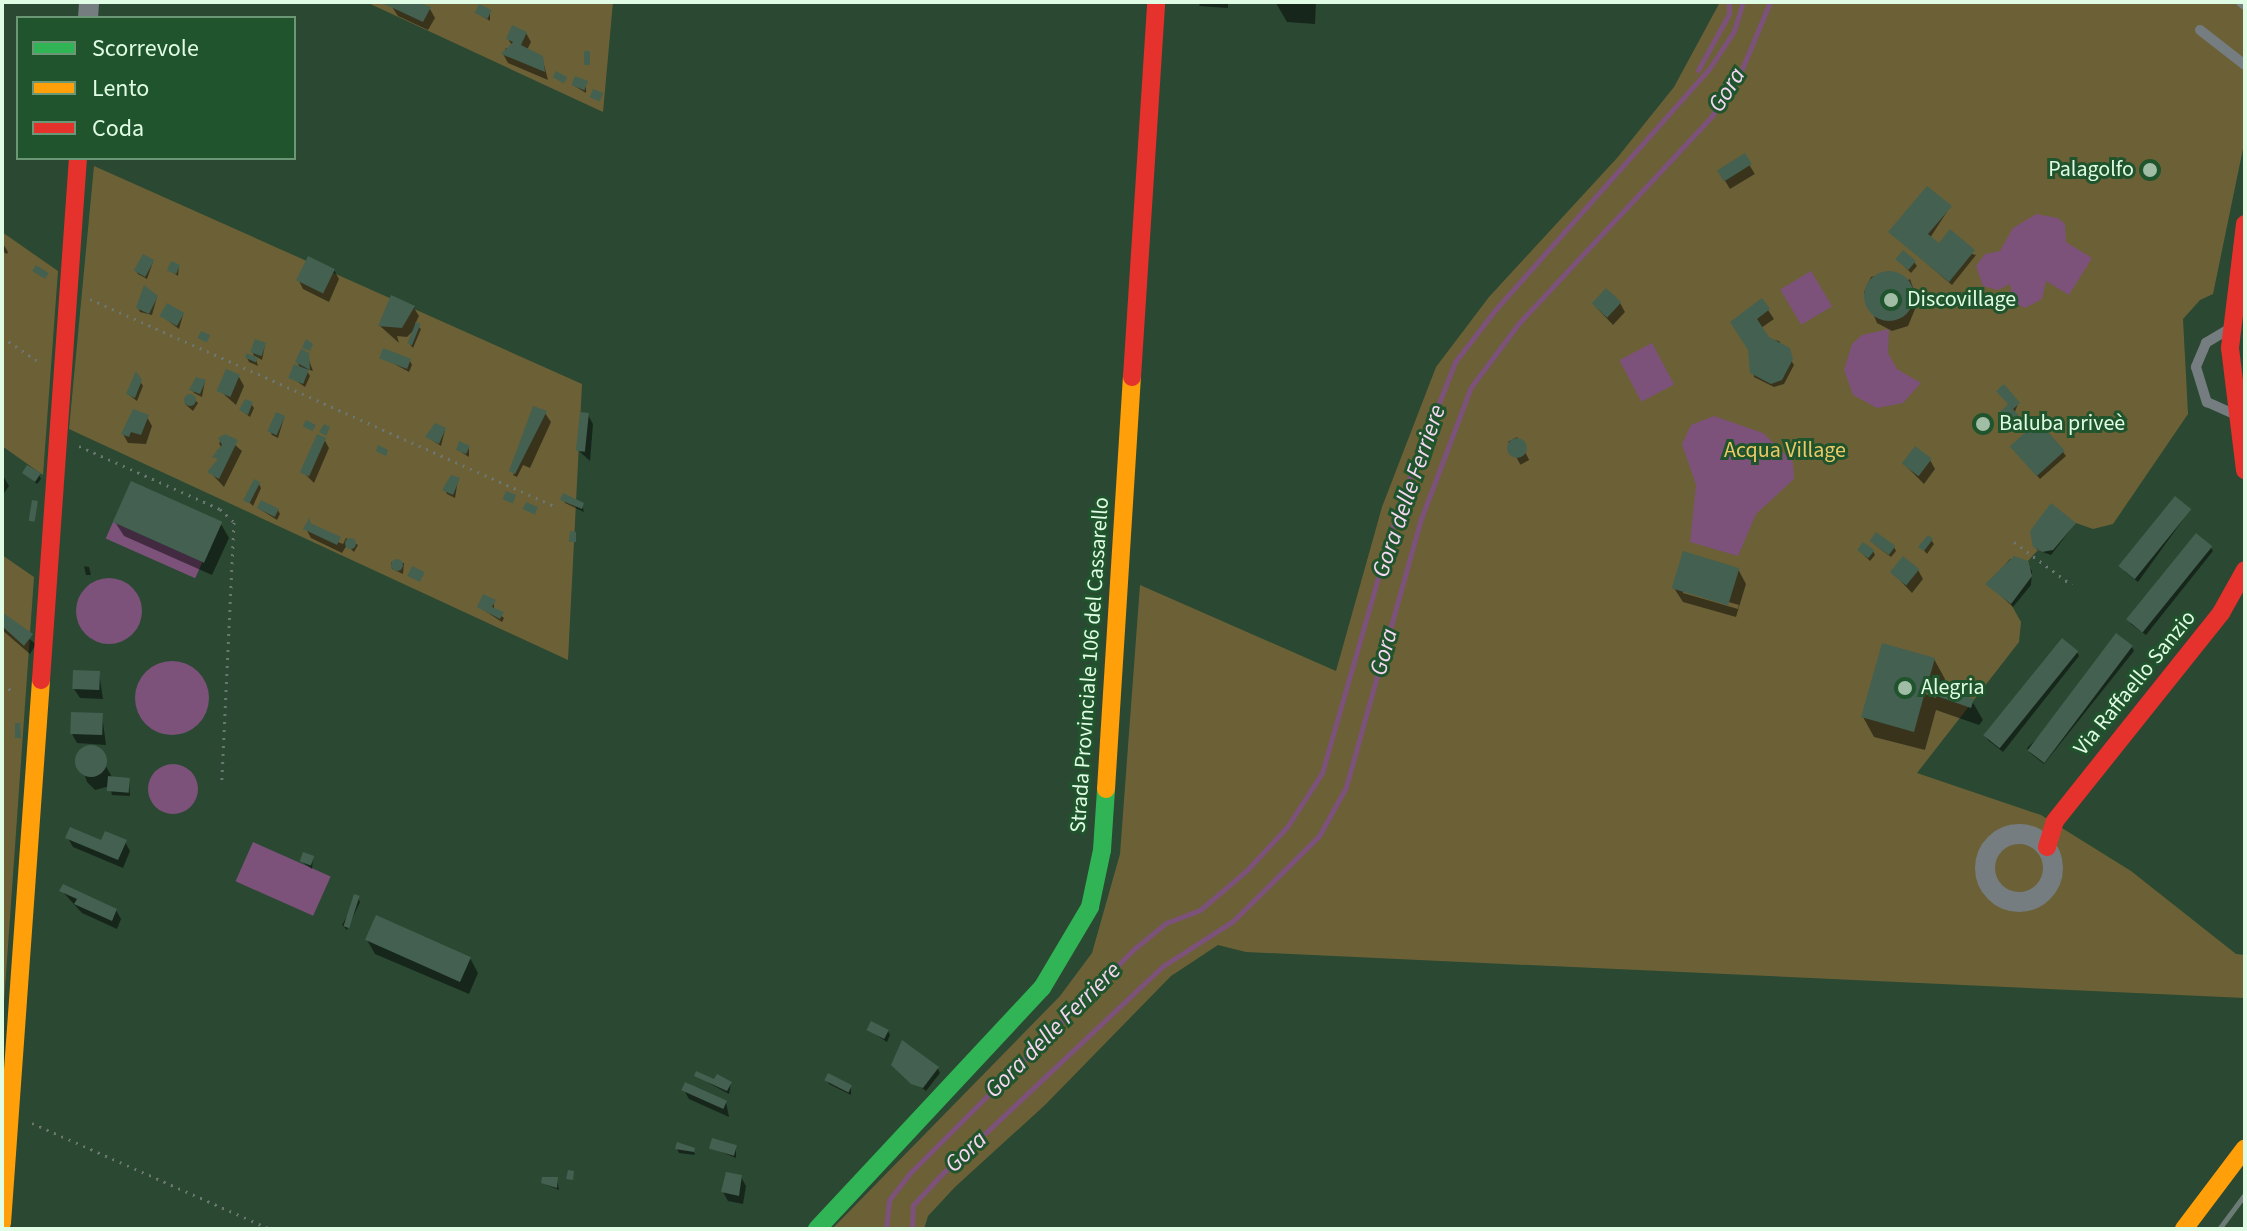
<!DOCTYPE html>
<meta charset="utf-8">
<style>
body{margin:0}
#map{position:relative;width:2247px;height:1231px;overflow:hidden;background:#2b4832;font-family:"Source Sans 3",sans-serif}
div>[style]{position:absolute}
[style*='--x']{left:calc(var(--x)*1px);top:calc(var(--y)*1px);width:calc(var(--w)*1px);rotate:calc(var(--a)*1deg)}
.green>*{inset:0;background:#6c6136}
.water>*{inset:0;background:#7c527a;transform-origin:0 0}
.round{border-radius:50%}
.shadow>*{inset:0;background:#0007;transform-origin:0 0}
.stream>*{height:5px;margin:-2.5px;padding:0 2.5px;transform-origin:2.5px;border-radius:2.5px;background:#7c527a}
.building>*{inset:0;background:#436050;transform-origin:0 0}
.path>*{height:3px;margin-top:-1.5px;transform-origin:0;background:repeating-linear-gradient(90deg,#6b7773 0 2px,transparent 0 8px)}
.lane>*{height:10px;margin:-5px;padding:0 5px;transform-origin:5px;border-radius:5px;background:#767d81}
.street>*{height:20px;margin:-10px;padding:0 10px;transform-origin:10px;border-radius:10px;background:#767d81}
.street>.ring{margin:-10px;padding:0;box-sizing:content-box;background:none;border:20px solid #767d81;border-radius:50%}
.fast>*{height:18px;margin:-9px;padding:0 9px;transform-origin:9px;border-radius:9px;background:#30b455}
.slow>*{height:18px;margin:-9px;padding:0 9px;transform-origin:9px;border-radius:9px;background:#ff9f0a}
.jam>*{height:18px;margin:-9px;padding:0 9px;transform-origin:9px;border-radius:9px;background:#e5322d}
.rail>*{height:5px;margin:-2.5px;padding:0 2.5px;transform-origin:2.5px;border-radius:2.5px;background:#6d7b76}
.dots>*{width:22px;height:22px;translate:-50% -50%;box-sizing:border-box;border:4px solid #1f542c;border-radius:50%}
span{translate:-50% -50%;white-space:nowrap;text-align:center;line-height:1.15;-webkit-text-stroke:6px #1f542c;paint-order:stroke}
.poi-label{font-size:22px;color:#e0fce4}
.right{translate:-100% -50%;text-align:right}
.left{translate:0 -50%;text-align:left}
.park-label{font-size:22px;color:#ecc867}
.street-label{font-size:22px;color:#e0fce4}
.water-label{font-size:24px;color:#f6d8f3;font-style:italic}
.frame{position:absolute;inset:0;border:4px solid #e0fce4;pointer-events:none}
.legend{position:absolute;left:16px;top:16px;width:280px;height:144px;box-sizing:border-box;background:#1f542c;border:2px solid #6c9776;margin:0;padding:10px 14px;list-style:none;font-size:24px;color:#e0fce4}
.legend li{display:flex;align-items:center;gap:16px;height:40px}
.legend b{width:40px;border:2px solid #6c9776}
</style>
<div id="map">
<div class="green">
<div style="clip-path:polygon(366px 2px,613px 2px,603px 112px)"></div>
<div style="clip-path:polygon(1720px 2px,2245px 2px,2245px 139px,2213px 294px,2200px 300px,2183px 319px,2188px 414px,2113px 524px,2093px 529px,2076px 523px,2053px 550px,2037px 551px,2028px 561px,2032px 576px,2011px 604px,2021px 622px,2019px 642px,1917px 773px,2041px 815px,2131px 871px,2236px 954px,2245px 955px,2245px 998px,1246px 952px,1218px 945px,1171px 976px,1045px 1105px,955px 1187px,928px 1216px,924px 1229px,832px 1229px,1060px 996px,1092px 953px,1120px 854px,1140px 585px,1336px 671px,1382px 507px,1436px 367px,1489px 297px,1617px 158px,1674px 87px)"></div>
<div style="clip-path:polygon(94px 166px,582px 384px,568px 660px,69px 429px)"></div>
<div style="clip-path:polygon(2px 232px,58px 271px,43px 475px,2px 446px)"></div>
<div style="clip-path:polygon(2px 555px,34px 577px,2px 1031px)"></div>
</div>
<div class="water">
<div style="clip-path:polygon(2036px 214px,2058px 218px,2065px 224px,2066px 242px,2092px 258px,2069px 295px,2046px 281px,2042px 299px,2025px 308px,2013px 302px,2010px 284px,1998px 290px,1983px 286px,1976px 266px,1985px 254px,2000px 251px,2013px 228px)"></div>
<div style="left:1811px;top:271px;width:41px;height:36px;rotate:59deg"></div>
<div style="clip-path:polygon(1889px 329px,1888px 353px,1897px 369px,1921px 383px,1903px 403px,1877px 408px,1853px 395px,1844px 370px,1852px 344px,1862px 335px)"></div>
<div style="left:1652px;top:343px;width:47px;height:37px;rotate:62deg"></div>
<div style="clip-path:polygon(1714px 416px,1763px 433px,1793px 462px,1794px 479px,1756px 514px,1738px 556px,1690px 542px,1696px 485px,1682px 444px,1691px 425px)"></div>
<div style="left:113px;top:522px;width:98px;height:18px;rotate:24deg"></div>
<div class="round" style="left:76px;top:578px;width:66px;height:66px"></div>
<div class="round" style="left:135px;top:661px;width:74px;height:74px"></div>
<div class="round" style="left:148px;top:764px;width:50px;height:50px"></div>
<div style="left:253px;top:842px;width:85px;height:43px;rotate:24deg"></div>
</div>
<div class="shadow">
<div style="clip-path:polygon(414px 2px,430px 9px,435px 18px,428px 30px,398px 16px,392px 7px)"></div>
<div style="clip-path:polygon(1198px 2px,1228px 2px,1228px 8px,1200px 6px)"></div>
<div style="clip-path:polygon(1316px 2px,1315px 24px,1287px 22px,1276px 3px)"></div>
<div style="clip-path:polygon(490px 11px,490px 21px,477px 13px)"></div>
<div style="clip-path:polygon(526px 33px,531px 42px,527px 50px,542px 57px,548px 80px,508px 63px,503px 54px,506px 48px,516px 52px,508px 39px)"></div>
<div style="clip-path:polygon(586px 82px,586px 93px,573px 85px)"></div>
<div style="left:1744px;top:156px;width:21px;height:29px;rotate:59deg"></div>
<div style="clip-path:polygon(1950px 207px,1930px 238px,1939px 246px,1976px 255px,1952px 285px,1891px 233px)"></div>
<div style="clip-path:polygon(2px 242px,8px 252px,7px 254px,2px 251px)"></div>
<div style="clip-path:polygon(1898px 260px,1914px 262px,1917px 266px,1911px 273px)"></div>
<div style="clip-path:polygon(153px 262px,147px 279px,138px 274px,136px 271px)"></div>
<div style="clip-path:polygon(179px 266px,178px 276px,169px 270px)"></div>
<div style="clip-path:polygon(334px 270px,339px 279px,329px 302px,303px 289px,298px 279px)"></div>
<div style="clip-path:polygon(1887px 273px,1905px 282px,1910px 279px,1918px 302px,1908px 326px,1892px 331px,1877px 323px,1864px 292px,1871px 277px)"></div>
<div style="clip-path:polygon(157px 297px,152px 315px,140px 312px,138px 308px)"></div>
<div style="clip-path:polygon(1762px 301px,1774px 319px,1761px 328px,1768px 339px,1779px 341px,1794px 365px,1784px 384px,1774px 387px,1754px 377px,1750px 351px,1732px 323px)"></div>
<div style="clip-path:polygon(1620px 303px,1625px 312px,1613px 325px,1594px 305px)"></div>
<div style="clip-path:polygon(414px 308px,419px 316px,415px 324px,421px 329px,413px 348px,409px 343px,415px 329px,407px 337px,397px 336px,399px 343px,380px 326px)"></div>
<div style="clip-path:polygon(183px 315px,179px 329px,162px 316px)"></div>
<div style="clip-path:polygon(265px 345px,262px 360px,255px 356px,258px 366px,249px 362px,247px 358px,256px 359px,252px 352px)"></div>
<div style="clip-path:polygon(307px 355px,313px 371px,306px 369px,310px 376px,305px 387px,291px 377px,301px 369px,297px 362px)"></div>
<div style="clip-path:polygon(382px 357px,410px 361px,412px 365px,409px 372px)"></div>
<div style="clip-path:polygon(136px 375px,143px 386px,137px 401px,128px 394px)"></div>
<div style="clip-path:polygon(239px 377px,244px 386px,236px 405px,219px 390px)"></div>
<div style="clip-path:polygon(205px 381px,202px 397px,194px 393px,192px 390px)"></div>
<div style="clip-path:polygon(190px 395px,198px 403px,193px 411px,185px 404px)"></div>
<div style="clip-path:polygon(251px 404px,254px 408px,250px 417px,241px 410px)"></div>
<div style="clip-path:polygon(2018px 404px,2014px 414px,2021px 422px,2013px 429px,2002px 418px)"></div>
<div style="clip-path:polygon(545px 413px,551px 422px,530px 468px,523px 465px,517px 477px,513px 475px)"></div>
<div style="clip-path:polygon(588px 415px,593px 424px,590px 461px,579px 451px)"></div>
<div style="clip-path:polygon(147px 417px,152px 426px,146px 444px,128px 443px,123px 434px)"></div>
<div style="clip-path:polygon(284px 418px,278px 438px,272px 435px,270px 431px)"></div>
<div style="clip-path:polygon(445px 430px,441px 446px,427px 437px)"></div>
<div style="clip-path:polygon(226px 437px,242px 451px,224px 487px,210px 472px,218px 462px,217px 450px,224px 453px,219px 443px)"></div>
<div style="left:1517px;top:437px;width:26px;height:10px;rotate:62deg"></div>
<div style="clip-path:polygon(324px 439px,329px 448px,314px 483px,303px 472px)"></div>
<div style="clip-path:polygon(469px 447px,469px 457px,458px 450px)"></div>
<div style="clip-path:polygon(2014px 450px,2063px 452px,2066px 456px,2040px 479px)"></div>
<div style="clip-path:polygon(1930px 460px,1935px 469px,1924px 484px,1904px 464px)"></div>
<div style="clip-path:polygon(24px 473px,39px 475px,41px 479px,37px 484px)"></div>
<div style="clip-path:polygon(2px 474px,9px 486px,2px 496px)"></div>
<div style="clip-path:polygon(458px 480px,455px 498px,447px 494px,445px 490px)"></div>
<div style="clip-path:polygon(259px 484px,261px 488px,253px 506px,247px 500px)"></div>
<div style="clip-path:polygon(563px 499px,582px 505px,584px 512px,565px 503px)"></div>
<div style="clip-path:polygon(258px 508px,278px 510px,280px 514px,277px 520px)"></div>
<div style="clip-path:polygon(2190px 510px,2138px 582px,2124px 571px)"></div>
<div style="clip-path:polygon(115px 522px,221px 524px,229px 538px,212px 575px,124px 536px)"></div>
<div style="clip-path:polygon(2074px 525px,2051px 555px,2037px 550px,2035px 546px)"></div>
<div style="clip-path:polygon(306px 529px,343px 544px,346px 538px,358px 545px,354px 552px,347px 545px,342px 553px,311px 538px)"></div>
<div style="clip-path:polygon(1931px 540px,1934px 544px,1927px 554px,1921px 547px)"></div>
<div style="clip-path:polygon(1874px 544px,1894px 547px,1896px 551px,1891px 557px)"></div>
<div style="clip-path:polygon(2211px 548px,2213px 551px,2146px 635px,2131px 624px,2129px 620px)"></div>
<div style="clip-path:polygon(1859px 550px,1873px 551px,1875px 555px,1870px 561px)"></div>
<div style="clip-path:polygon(2010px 559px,2023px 560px,2032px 571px,2031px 585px,2013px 607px,1988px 584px)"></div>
<div style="clip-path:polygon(391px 562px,404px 563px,403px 574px,392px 569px)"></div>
<div style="clip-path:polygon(84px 566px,89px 567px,91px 575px,86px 575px)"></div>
<div style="clip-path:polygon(evenodd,1738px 569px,1746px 584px,1736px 617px,1683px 602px,1674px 588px,1738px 569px,1683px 589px,1739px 605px,1738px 609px,1683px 593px,1683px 589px)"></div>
<div style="clip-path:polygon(1918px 570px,1923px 579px,1912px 593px,1893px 573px)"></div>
<div style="clip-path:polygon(494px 601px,494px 610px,504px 618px,502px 622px,479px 607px)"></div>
<div style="clip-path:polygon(2px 618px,36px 644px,30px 654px,2px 630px)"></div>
<div style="clip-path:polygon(2132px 647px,2134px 651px,2044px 764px,2029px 752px,2027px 748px)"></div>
<div style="clip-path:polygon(2077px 652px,2079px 656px,2003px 752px,1988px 740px,1986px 737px)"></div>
<div style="clip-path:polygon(evenodd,1934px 659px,1945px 679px,1942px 690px,1972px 701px,1983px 720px,1979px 725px,1936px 710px,1925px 750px,1874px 737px,1863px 717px,1934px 659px,1915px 690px,1936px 694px,1936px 698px,1915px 690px)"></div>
<div style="clip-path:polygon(99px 673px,103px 699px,80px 698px,74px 689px)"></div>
<div style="clip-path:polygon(102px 715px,106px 745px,77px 743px,72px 734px)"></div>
<div style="clip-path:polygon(96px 748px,113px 779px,129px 780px,130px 796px,112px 795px,110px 786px,95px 790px,87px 782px,78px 756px)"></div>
<div style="clip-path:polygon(68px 838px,125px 842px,130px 851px,123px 868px,73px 847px)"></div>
<div style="clip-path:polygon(313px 858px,312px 869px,301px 861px)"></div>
<div style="clip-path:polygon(62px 891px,116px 910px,121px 919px,117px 929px,82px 913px)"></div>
<div style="clip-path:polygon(358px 898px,360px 902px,347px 930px,342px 925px)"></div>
<div style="clip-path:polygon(367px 940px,470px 958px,478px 973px,469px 994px,375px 954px)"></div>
<div style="clip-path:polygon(869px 1030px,888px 1031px,890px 1035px,887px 1042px)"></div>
<div style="clip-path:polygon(893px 1065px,938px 1069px,940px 1073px,926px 1091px)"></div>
<div style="clip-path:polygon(827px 1080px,851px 1087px,851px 1095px,829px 1084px)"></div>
<div style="clip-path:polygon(715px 1081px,731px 1083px,729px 1094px,707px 1082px)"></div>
<div style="clip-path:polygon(684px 1090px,726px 1102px,729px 1117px,689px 1099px)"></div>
<div style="clip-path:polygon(736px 1147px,736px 1158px,712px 1148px)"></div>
<div style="clip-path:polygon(677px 1149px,693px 1149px,695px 1155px,679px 1153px)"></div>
<div style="clip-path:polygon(741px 1177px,746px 1186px,743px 1204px,728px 1201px,723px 1192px)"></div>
<div style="clip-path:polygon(557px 1179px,559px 1190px,543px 1183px)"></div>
</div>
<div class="stream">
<div style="--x:1698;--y:70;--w:64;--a:-61"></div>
<div style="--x:1729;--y:14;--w:12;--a:-90"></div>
<div style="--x:886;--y:1229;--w:29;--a:-84"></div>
<div style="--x:889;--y:1200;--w:37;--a:-52"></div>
<div style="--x:912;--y:1171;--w:314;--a:-45"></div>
<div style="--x:1134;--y:949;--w:41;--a:-39.1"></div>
<div style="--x:1166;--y:923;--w:36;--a:-21"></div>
<div style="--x:1200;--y:910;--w:62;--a:-40.4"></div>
<div style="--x:1247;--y:870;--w:59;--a:-47.1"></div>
<div style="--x:1287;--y:827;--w:64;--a:-57.1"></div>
<div style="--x:1322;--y:773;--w:279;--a:-74"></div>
<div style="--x:1399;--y:505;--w:154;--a:-68.6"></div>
<div style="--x:1455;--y:362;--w:66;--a:-52.4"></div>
<div style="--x:1495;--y:310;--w:322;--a:-48.4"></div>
<div style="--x:1709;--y:69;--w:45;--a:-56.7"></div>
<div style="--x:1734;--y:31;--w:30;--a:-73"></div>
<div style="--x:912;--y:1229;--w:24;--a:-88"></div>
<div style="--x:913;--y:1205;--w:42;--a:-46.9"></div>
<div style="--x:942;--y:1174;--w:303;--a:-43.3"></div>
<div style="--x:1163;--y:966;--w:83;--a:-32.7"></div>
<div style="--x:1233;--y:921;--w:121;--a:-44.7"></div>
<div style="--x:1319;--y:836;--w:56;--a:-61.1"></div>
<div style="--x:1346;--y:787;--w:278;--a:-74.4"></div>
<div style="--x:1421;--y:519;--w:141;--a:-69.3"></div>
<div style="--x:1471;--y:387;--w:80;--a:-53.1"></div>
<div style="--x:1519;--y:323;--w:282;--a:-47"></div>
<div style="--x:1711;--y:117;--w:50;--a:-55.7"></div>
<div style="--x:1739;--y:76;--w:80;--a:-67.3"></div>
</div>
<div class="building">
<div style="clip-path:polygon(380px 2px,417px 2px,431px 7px,423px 22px)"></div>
<div style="left:479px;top:4px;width:14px;height:10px;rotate:25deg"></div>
<div style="clip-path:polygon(512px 25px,527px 32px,521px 45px,543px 56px,545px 72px,501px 54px,513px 42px,506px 39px)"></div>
<div style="left:584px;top:51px;width:6px;height:14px"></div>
<div style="left:556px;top:71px;width:13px;height:7px;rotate:29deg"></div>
<div style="left:575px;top:76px;width:14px;height:10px;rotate:21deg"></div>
<div style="left:593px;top:89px;width:11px;height:9px;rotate:22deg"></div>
<div style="left:1745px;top:153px;width:13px;height:33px;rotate:58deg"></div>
<div style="clip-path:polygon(1927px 186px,1952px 206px,1928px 234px,1939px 243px,1950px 229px,1975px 250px,1949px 282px,1888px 232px)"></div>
<div style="left:1903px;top:250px;width:17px;height:12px;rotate:40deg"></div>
<div style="left:143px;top:254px;width:13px;height:19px;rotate:29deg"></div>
<div style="left:308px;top:256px;width:30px;height:27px;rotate:26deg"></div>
<div style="left:171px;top:261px;width:10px;height:10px;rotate:24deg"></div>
<div style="left:36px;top:265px;width:15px;height:7px;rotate:32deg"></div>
<div class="round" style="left:1864px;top:271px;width:50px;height:50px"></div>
<div style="clip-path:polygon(144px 285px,158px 296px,149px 314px,136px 308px)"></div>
<div style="left:1606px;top:288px;width:21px;height:21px;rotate:43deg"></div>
<div style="clip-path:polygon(391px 295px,415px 306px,402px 328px,378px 326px)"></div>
<div style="clip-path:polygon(1762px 298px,1770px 309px,1757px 319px,1769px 337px,1790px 348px,1793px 359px,1782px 380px,1771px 384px,1750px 373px,1748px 350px,1730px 322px)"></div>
<div style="left:167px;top:303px;width:20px;height:15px;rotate:30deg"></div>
<div style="left:416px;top:322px;width:5px;height:23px;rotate:22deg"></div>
<div style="left:201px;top:331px;width:10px;height:8px;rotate:24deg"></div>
<div style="left:255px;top:339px;width:12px;height:14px;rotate:20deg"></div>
<div style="clip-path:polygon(306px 339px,313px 344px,310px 351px,302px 348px)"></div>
<div style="left:383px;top:348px;width:30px;height:11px;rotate:21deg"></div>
<div style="clip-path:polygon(301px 349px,309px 353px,310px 370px,295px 362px)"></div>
<div style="left:247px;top:353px;width:12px;height:5px;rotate:24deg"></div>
<div style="left:294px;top:364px;width:16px;height:15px;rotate:22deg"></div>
<div style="left:226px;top:369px;width:15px;height:24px;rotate:23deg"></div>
<div style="clip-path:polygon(136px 371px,142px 380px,135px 398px,126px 394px)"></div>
<div style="clip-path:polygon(196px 377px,206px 380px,200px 394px,189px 390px)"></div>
<div style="clip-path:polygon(2004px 384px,2020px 403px,2013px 409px,2020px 417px,2009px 427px,1998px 414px,2008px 404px,1996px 391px)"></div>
<div class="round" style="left:184px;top:394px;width:12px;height:12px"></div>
<div style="clip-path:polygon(245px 399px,253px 402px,248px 415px,239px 410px)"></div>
<div style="clip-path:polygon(533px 406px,547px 411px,515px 474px,509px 471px)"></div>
<div style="clip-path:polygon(133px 409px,149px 415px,141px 435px,131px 432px,129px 437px,121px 434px)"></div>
<div style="left:276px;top:412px;width:10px;height:21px;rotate:24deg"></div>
<div style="left:580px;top:412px;width:9px;height:39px;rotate:6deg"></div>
<div style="left:306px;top:420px;width:11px;height:7px;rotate:27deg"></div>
<div style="left:2038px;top:421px;width:40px;height:38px;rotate:48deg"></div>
<div style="clip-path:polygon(435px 423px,446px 428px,439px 444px,425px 437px)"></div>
<div style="clip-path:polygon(324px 424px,330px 427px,326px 436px,319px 432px)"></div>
<div style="clip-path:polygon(225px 434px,238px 440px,219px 479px,207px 472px,218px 459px,212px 457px,222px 445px,218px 438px)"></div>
<div style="left:317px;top:434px;width:10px;height:42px;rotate:24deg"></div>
<div class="round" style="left:1507px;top:438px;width:20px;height:20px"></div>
<div style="clip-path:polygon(459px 441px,470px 446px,466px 454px,456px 450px)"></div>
<div style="clip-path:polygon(378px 445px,388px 450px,386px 456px,376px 451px)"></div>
<div style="left:1915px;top:446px;width:21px;height:22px;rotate:37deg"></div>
<div style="clip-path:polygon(27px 465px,41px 473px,35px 482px,22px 473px)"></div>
<div style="clip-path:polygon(451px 475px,460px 478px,453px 495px,442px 490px)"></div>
<div style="left:254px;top:479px;width:7px;height:24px;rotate:27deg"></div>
<div style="left:131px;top:481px;width:100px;height:45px;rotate:24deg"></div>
<div style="left:506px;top:491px;width:11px;height:9px;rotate:22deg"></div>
<div style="clip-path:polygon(563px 493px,584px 503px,582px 509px,560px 500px)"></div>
<div style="left:2175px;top:496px;width:21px;height:90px;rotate:39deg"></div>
<div style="left:32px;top:500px;width:6px;height:21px;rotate:9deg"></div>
<div style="left:261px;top:500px;width:20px;height:9px;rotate:27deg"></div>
<div style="left:526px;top:502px;width:13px;height:8px;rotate:23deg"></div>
<div style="clip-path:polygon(2051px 503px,2076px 523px,2053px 550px,2042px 552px,2033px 547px,2030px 531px)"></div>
<div style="clip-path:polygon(310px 517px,310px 523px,341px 537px,337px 545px,303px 529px)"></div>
<div style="clip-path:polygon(570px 531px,576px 532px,576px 542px,569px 542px)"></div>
<div style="left:1876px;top:532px;width:24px;height:11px;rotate:36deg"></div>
<div style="left:2196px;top:533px;width:21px;height:111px;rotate:39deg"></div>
<div style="clip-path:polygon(1928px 535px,1933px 539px,1924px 551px,1918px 547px)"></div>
<div class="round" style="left:344.5px;top:537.5px;width:11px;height:11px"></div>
<div style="left:1863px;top:542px;width:14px;height:10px;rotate:36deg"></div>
<div style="left:1683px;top:551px;width:59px;height:39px;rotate:17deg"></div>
<div style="left:1903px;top:556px;width:21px;height:21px;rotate:39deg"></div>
<div style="clip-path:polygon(2014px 556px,2028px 561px,2032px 576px,2011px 604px,1985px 584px)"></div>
<div class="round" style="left:391px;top:559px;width:12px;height:12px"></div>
<div style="left:412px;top:566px;width:14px;height:11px;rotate:25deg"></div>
<div style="clip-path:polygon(483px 594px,496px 600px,492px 607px,504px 612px,500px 619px,477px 607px)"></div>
<div style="clip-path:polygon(2px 612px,33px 634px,24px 646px,2px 626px)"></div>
<div style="left:2116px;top:633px;width:21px;height:147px;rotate:37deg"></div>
<div style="left:2062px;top:638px;width:21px;height:125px;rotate:39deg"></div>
<div style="clip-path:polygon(1882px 643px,1935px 658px,1928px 683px,1974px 699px,1971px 708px,1925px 692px,1914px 732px,1861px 717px)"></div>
<div style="left:73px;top:670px;width:27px;height:19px;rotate:2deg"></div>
<div style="left:71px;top:712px;width:32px;height:22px;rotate:2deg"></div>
<div style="clip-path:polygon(15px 723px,20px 723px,21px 738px,15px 738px)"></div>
<div class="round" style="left:75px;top:745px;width:32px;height:32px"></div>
<div style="left:108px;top:776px;width:22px;height:15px;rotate:5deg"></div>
<div style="clip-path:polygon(70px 827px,101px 840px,105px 831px,127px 840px,118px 860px,65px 838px)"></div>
<div style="left:303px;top:852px;width:12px;height:10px;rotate:20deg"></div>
<div style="clip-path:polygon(63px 884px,117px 909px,112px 921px,74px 904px,77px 899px,59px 891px)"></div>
<div style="left:354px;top:894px;width:6px;height:34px;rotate:18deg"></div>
<div style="left:376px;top:915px;width:104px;height:27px;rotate:24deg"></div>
<div style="left:871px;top:1021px;width:20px;height:10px;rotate:27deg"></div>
<div style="clip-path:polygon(902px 1040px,939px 1067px,923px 1088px,911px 1084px,891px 1065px)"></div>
<div style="clip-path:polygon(696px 1071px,714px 1079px,717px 1074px,732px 1082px,727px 1091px,694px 1076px)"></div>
<div style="left:828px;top:1073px;width:27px;height:8px;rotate:27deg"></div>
<div style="left:685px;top:1082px;width:46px;height:9px;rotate:24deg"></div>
<div style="left:712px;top:1138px;width:26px;height:11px;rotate:16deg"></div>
<div style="clip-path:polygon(677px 1142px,695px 1148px,694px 1152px,675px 1149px)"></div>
<div style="clip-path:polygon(568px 1170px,574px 1171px,573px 1180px,566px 1179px)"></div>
<div style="clip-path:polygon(726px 1172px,742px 1175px,739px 1196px,721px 1192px)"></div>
<div style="clip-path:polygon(542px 1177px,558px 1177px,557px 1188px,541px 1183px)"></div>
</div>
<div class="path">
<div style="--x:90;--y:299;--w:508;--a:24.04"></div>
<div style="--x:2;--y:337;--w:45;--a:34"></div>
<div style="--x:79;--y:446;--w:154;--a:24.1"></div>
<div style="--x:220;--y:509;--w:19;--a:43"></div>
<div style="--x:234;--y:522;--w:259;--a:92.7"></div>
<div style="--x:2014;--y:542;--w:72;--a:36.6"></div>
<div style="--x:2;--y:684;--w:16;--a:35"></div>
<div style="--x:32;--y:1123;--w:258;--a:24"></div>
</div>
<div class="lane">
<div style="--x:2241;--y:2;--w:5;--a:37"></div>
<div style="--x:2200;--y:30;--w:57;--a:37.9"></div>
<div style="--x:2229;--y:329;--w:27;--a:149"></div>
<div style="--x:2206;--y:343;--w:26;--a:113"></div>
<div style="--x:2196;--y:367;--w:37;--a:73"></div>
<div style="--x:2207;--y:402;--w:32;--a:24"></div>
</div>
<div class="street">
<div style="--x:88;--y:18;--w:16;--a:-86"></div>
<div class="ring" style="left:1985px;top:834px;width:48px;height:48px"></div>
</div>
<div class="fast">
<div style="--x:817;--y:1229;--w:330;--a:-47"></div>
<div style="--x:1042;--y:988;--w:94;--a:-59.3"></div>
<div style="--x:1090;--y:907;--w:58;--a:-78.1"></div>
<div style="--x:1102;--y:850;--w:61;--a:-86.2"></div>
</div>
<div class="slow">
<div style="--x:1106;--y:789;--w:413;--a:-86.4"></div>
<div style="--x:2;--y:1223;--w:544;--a:-85.89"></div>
<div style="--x:2184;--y:1229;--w:101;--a:-53"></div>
</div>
<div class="jam">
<div style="--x:2245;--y:224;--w:125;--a:96.9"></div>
<div style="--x:2230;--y:348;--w:123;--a:83"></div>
<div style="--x:1132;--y:377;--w:376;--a:-86.3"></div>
<div style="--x:41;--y:680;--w:523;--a:-85.95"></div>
<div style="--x:2047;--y:847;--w:27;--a:-73"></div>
<div style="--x:2055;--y:821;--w:266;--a:-51.4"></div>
<div style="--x:2221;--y:613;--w:49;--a:-60.8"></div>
</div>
<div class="rail">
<div style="--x:2219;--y:1229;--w:44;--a:-53.4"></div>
</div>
<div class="dots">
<div style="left:2150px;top:170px;background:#a1bda6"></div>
<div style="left:1891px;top:300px;background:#a1bda6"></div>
<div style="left:1983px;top:424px;background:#a1bda6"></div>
<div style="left:1905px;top:688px;background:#a1bda6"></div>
</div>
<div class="poi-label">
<span class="right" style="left:2134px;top:170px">Palagolfo</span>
<span class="left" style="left:1907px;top:300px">Discovillage</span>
<span class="left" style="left:1999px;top:424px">Baluba priveè</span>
<span class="left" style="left:1921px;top:688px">Alegria</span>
</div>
<div class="park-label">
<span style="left:1785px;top:451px">Acqua Village</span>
</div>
<div class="street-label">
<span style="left:1090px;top:665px;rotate:-86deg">Strada Provinciale 106 del Cassarello</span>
<span style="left:2135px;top:683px;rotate:-51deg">Via Raffaello Sanzio</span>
</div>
<div class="water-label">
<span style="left:1727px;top:90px;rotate:-58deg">Gora</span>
<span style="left:1409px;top:491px;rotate:-71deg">Gora delle Ferriere</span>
<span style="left:1384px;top:652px;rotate:-75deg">Gora</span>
<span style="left:1053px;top:1030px;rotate:-45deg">Gora delle Ferriere</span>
<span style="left:966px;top:1152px;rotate:-44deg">Gora</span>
</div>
<div class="frame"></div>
<ul class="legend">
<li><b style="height:10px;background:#30b455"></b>Scorrevole</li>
<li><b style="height:10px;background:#ff9f0a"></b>Lento</li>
<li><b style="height:10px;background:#e5322d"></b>Coda</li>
</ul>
</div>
